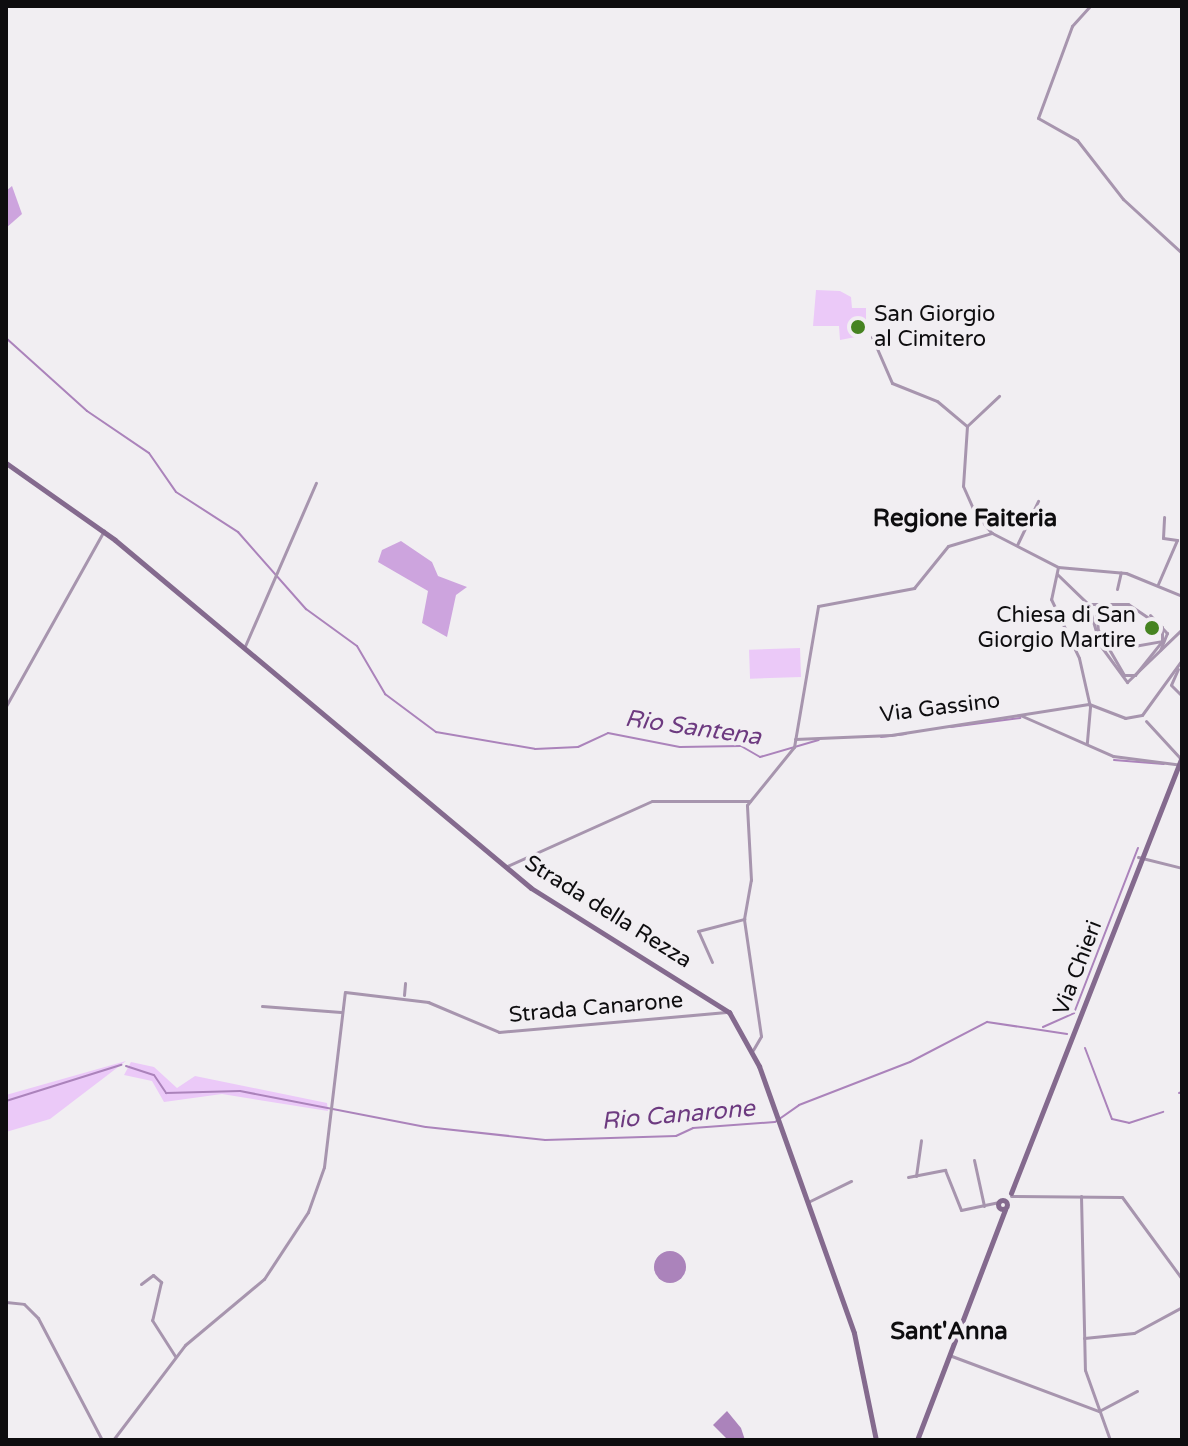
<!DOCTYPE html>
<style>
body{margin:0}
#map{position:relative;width:1188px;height:1446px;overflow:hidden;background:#f1eef2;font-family:"Varela Round",sans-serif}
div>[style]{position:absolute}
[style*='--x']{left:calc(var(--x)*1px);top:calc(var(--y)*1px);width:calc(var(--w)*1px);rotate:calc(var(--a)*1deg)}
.green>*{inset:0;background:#ebc9f8;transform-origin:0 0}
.forest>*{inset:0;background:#cda4de}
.water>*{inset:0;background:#ab83bb}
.round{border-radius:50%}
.stream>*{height:2px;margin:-1px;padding:0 1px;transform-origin:1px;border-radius:1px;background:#ab83bb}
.street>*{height:3px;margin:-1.5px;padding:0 1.5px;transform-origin:1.5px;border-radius:1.5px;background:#a795ae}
.secondary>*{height:5px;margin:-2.5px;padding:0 2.5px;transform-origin:2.5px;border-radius:2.5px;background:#846a8e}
.secondary>.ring{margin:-2.5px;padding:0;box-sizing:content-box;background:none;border:5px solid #846a8e;border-radius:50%}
.dots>*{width:22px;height:22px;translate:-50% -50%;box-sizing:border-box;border:4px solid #f1eef2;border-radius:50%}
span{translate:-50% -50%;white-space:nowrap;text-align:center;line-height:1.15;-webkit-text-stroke:8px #f1eef2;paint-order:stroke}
.poi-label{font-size:22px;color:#0e0d0f}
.left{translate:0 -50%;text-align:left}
.right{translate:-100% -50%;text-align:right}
.street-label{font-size:22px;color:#0e0d0f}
.neighbourhood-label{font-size:24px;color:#0e0d0f;font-weight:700}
.water-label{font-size:24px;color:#6d3a80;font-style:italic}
.frame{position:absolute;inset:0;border:8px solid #0e0d0f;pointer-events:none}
</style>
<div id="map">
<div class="green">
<div style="clip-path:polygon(816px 290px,840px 291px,851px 297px,852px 308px,866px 308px,866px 335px,840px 340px,839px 326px,813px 326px)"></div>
<div style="left:800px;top:648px;width:29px;height:51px;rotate:88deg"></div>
<div style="clip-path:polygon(126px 1061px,50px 1119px,6px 1132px,6px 1095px)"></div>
<div style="clip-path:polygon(131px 1062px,154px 1067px,177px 1088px,195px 1076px,327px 1103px,328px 1111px,222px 1094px,164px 1102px,152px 1081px,124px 1075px)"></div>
</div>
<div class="forest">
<div style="clip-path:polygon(12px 186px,22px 214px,6px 228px,6px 191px)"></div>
<div style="clip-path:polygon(401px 541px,432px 562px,438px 576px,467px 587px,456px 595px,447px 637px,422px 623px,428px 591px,378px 562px,382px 550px)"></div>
</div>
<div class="water">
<div class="round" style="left:654px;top:1251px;width:32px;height:32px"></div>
<div style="clip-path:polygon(727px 1411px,741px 1428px,745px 1440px,728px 1440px,713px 1425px)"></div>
</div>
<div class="stream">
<div style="--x:6;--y:338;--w:109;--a:42"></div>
<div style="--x:87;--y:411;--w:75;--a:34.1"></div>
<div style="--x:149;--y:453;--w:47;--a:55.3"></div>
<div style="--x:176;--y:492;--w:74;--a:32.8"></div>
<div style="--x:238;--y:532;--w:103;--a:48.6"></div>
<div style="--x:306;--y:609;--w:63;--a:36"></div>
<div style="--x:357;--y:646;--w:56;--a:59.7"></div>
<div style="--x:385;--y:694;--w:64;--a:36.7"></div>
<div style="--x:436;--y:732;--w:100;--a:9.7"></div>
<div style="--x:535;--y:749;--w:43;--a:-2.7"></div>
<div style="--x:578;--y:747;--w:33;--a:-25"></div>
<div style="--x:608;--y:733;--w:73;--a:11"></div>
<div style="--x:680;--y:747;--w:61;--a:-0.9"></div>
<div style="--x:741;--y:746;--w:22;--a:30"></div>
<div style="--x:760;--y:757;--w:61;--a:-16.1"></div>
<div style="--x:951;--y:727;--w:70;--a:-7.4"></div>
<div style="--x:881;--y:737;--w:25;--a:-7"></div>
<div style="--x:1114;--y:760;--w:50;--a:4.6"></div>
<div style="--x:1043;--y:1027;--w:34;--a:-24"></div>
<div style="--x:1074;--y:1013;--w:177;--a:-68.8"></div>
<div style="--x:1085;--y:1048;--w:76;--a:69.2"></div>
<div style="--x:1112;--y:1119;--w:17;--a:13"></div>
<div style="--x:1129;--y:1123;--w:36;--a:-18"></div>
<div style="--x:126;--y:1066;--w:29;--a:18"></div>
<div style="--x:154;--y:1075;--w:22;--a:56"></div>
<div style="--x:166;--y:1093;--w:74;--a:-1.5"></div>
<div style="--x:240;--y:1091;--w:189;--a:11"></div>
<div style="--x:426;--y:1127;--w:120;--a:6.2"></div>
<div style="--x:545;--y:1140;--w:131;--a:-1.7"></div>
<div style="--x:676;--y:1136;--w:19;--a:-25"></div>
<div style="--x:693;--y:1128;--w:82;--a:-4.2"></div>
<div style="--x:775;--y:1122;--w:29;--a:-35"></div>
<div style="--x:799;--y:1105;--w:119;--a:-21.2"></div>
<div style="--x:910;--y:1062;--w:87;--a:-27.5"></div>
<div style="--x:987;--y:1022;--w:81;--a:8.5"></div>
<div style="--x:1179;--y:1093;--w:3;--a:-18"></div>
<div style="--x:6;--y:1101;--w:121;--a:-17.4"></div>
</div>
<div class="street">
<div style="--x:1090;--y:6;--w:27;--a:132"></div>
<div style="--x:1072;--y:26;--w:98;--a:110.3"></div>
<div style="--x:1038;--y:118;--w:45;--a:29.4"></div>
<div style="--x:1077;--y:140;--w:75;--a:52.1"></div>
<div style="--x:1123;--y:199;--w:80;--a:42.5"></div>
<div style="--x:872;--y:337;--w:50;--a:66.5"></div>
<div style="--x:892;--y:383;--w:48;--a:21.8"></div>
<div style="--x:937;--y:401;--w:39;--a:40"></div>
<div style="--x:967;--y:426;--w:60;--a:93.8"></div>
<div style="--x:963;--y:486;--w:30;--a:66"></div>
<div style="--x:975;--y:513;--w:26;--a:50"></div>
<div style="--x:992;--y:533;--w:74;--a:27.3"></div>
<div style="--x:967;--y:426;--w:44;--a:-43.2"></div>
<div style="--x:1017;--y:545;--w:49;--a:-64.5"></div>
<div style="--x:1058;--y:567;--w:33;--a:102"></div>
<div style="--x:1051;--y:599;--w:65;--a:64.6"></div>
<div style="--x:1079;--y:658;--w:50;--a:77.3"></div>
<div style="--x:1090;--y:707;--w:37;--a:95"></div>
<div style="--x:1058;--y:567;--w:68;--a:5"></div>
<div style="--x:1126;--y:573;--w:61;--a:22.3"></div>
<div style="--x:1057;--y:574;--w:43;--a:44.1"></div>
<div style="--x:1088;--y:604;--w:43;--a:73.7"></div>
<div style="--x:1100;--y:645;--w:46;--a:53.9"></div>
<div style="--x:1127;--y:682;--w:76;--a:-43.9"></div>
<div style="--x:1158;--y:584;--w:48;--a:-66.6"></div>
<div style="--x:1177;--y:540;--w:14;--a:-172"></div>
<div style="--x:1163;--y:538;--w:21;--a:-87"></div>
<div style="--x:1117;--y:589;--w:17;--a:-77"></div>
<div style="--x:1088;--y:604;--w:40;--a:0"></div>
<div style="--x:1128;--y:604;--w:41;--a:34.1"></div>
<div style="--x:1162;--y:627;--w:14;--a:90"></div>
<div style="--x:1096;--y:604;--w:26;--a:86"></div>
<div style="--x:1098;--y:630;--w:52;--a:60"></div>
<div style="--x:1124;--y:675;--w:11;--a:0"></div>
<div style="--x:1135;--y:675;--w:43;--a:-51.5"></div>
<div style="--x:1150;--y:615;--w:25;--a:47"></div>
<div style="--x:1167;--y:633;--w:18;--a:112"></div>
<div style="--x:245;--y:646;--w:178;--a:-66.5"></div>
<div style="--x:1134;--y:646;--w:28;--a:-10"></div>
<div style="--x:1178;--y:669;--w:17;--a:114"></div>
<div style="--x:1171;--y:685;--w:16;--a:45"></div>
<div style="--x:1089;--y:704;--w:39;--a:21"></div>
<div style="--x:1125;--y:718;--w:17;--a:-10"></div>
<div style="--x:1142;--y:715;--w:68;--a:-54"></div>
<div style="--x:6;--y:706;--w:201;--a:-60.8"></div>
<div style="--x:1020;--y:715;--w:102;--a:23.8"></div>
<div style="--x:1113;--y:756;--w:70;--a:7.4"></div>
<div style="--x:1146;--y:721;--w:52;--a:47.4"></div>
<div style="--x:795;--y:739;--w:96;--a:-2.4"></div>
<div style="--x:891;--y:735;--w:200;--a:-8.9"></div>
<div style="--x:1138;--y:857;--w:45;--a:14"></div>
<div style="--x:505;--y:867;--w:161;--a:-24.2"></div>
<div style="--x:652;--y:801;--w:98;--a:0"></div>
<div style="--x:712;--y:962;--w:34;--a:-114"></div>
<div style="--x:698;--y:931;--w:48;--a:-14.6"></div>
<div style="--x:404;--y:995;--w:12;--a:-85"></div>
<div style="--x:262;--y:1006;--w:79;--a:4.3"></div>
<div style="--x:753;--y:1050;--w:16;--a:-60"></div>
<div style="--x:761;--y:1036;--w:118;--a:-98.3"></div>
<div style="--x:744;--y:919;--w:40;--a:-80"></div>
<div style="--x:751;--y:880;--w:75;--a:-93.1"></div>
<div style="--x:747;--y:805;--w:75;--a:-51"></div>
<div style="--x:794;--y:747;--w:143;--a:-80.3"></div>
<div style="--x:818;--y:606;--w:98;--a:-10.6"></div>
<div style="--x:914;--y:588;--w:54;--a:-51"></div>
<div style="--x:948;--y:546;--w:46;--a:-16.5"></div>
<div style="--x:974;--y:1160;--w:47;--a:77.7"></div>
<div style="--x:916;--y:1176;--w:36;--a:-82"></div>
<div style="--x:908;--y:1177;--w:38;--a:-11"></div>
<div style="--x:945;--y:1170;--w:43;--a:68.2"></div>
<div style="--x:961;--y:1210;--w:40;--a:-12"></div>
<div style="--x:1011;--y:1196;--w:111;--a:0.5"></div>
<div style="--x:1122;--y:1197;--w:102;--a:53.8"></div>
<div style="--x:1081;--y:1196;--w:174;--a:88.7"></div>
<div style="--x:1085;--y:1370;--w:74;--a:70.3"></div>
<div style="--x:808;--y:1202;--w:48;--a:-26"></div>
<div style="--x:141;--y:1284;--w:15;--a:-37"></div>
<div style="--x:153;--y:1275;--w:11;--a:41"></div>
<div style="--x:161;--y:1282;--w:39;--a:103"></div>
<div style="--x:152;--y:1320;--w:43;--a:57.4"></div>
<div style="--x:6;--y:1302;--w:18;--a:6"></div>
<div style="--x:24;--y:1304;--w:20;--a:45"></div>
<div style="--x:38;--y:1318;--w:138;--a:62.3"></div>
<div style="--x:1084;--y:1338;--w:50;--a:-5.7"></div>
<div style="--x:1134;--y:1333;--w:55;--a:-28.4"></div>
<div style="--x:949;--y:1355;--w:160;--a:20.5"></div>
<div style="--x:1099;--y:1411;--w:43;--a:-27.8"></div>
<div style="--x:113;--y:1440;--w:119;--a:-52.8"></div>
<div style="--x:185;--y:1345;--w:103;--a:-39.9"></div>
<div style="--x:264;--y:1279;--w:80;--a:-56.7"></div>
<div style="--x:308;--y:1212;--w:48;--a:-70.4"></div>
<div style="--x:324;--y:1167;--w:176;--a:-83.2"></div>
<div style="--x:345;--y:992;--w:84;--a:6.9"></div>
<div style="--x:428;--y:1002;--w:77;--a:22.9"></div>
<div style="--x:499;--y:1032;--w:231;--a:-5"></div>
</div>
<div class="secondary">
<div style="--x:6;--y:463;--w:133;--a:35.2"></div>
<div style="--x:115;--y:540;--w:542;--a:39.91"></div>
<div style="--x:531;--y:888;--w:234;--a:32.1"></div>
<div style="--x:729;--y:1012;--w:62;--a:60.9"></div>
<div style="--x:759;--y:1066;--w:283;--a:70.4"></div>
<div style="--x:854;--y:1333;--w:109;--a:78.4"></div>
<div style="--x:1011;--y:1193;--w:469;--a:-68.6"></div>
<div class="ring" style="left:998.5px;top:1200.5px;width:4px;height:4px"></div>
<div style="--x:917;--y:1440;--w:247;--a:-69.1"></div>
</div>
<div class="dots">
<div style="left:858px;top:327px;background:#468321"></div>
<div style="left:1152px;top:628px;background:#468321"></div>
</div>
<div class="poi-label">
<span class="left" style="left:874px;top:327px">San Giorgio<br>al Cimitero</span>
<span class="right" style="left:1136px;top:628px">Chiesa di San<br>Giorgio Martire</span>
</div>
<div class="street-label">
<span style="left:940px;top:708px;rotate:-7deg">Via Gassino</span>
<span style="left:608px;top:912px;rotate:32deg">Strada della Rezza</span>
<span style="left:1078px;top:968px;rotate:-69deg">Via Chieri</span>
<span style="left:596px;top:1008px;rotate:-5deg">Strada Canarone</span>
</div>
<div class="neighbourhood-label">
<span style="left:965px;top:519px">Regione Faiteria</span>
<span style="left:949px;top:1332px">Sant'Anna</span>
</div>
<div class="water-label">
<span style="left:693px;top:728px;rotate:8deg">Rio Santena</span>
<span style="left:678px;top:1115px;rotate:-5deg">Rio Canarone</span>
</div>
<div class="frame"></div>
</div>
